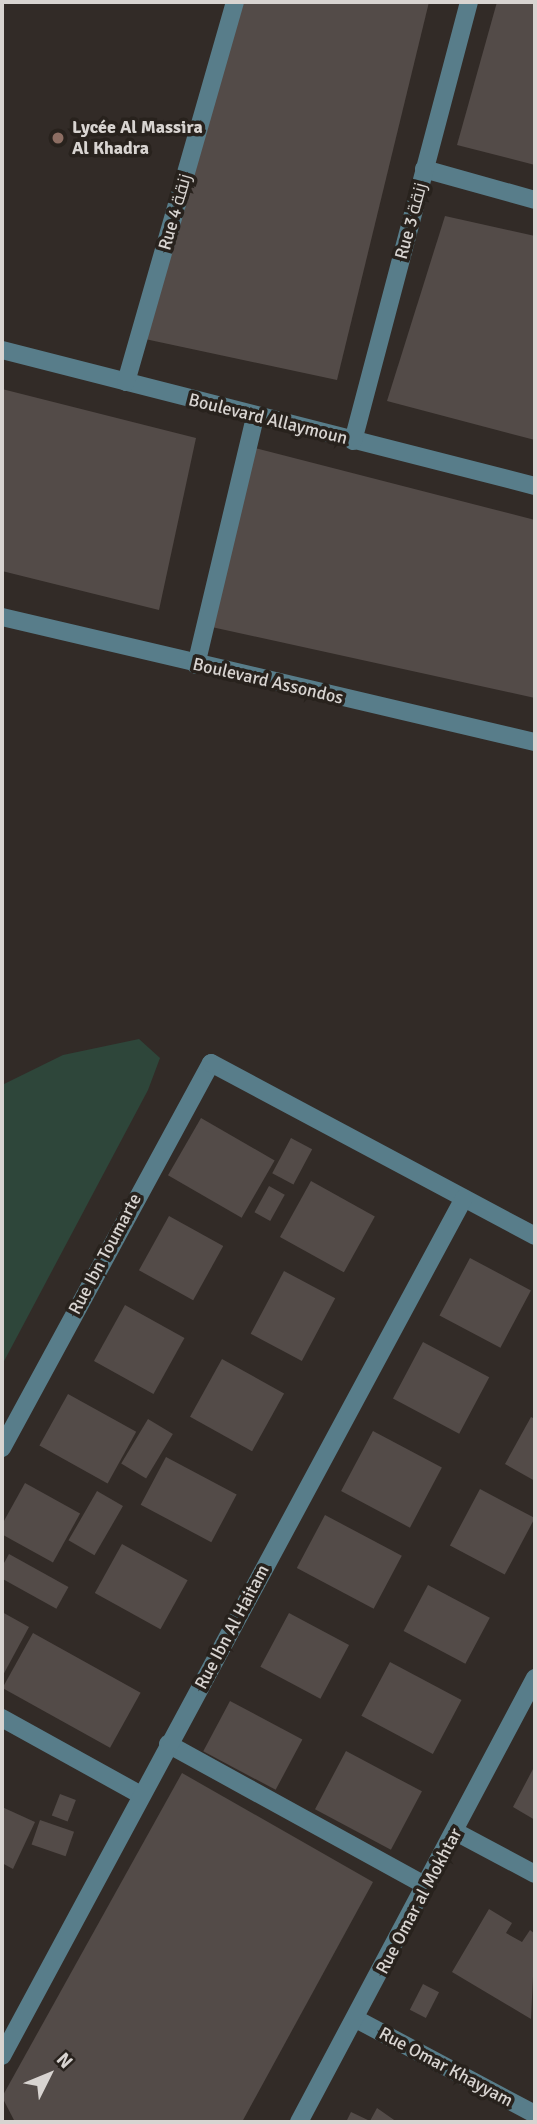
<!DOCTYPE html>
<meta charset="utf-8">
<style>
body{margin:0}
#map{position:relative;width:537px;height:2124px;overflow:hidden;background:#322b27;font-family:Signika,Cairo,sans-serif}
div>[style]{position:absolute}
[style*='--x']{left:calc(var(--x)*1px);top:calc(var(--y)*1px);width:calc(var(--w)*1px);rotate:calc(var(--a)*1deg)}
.green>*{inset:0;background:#2e463a}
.building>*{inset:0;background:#534b48;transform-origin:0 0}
.minor>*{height:18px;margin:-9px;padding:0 9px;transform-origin:9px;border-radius:9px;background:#587d8a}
.dots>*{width:19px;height:19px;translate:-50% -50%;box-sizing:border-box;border:4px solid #28221d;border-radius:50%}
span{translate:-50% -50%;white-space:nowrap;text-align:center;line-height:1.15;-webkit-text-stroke:7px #28221d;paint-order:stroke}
.poi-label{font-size:18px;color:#d8d4d1;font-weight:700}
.left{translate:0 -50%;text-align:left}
.street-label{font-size:18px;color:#d8d4d1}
.frame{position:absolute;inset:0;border:4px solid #d8d4d1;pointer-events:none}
.north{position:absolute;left:14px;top:2040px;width:70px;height:70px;-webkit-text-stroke:5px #28221d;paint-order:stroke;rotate:47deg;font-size:19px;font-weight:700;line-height:28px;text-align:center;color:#d8d4d1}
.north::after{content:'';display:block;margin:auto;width:24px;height:32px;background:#d8d4d1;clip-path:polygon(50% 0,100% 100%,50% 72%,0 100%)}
</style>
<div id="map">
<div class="green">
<div style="clip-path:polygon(139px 1039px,160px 1058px,148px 1090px,2px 1365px,2px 1085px,63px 1055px)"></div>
</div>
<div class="building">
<div style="clip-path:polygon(240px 2px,429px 2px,337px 380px,145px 339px)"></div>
<div style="clip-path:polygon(497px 2px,535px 2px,535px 165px,457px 145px)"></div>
<div style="clip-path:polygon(445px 216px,535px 236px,535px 440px,387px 401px)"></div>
<div style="clip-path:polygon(2px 389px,196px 438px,159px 610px,2px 571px)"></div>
<div style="clip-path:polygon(255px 448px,535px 520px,535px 698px,207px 626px)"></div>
<div style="left:201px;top:1118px;width:85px;height:66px;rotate:30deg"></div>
<div style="left:291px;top:1138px;width:24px;height:40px;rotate:28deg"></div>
<div style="left:311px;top:1181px;width:73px;height:64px;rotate:29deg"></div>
<div style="left:269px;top:1186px;width:18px;height:30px;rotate:29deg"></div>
<div style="left:169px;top:1216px;width:62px;height:62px;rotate:29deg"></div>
<div style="left:470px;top:1258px;width:69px;height:65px;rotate:28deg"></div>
<div style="left:284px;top:1271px;width:58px;height:71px;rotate:28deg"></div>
<div style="left:125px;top:1305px;width:68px;height:64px;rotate:29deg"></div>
<div style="left:423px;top:1342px;width:75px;height:64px;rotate:28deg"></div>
<div style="left:222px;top:1359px;width:71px;height:66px;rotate:29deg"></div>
<div style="left:68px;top:1394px;width:78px;height:59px;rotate:29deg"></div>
<div style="clip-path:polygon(531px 1417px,535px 1419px,535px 1481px,505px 1464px)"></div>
<div style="left:148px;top:1419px;width:29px;height:52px;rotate:31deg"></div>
<div style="left:373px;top:1431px;width:78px;height:68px;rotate:28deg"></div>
<div style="left:166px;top:1457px;width:80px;height:54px;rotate:28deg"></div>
<div style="left:25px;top:1483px;width:63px;height:56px;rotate:29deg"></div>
<div style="left:480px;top:1489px;width:62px;height:64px;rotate:28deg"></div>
<div style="left:97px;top:1491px;width:30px;height:57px;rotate:30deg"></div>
<div style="left:325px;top:1515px;width:87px;height:60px;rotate:28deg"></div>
<div style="left:122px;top:1544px;width:75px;height:56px;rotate:29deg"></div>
<div style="left:9px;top:1554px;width:68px;height:25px;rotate:29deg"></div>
<div style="left:428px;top:1585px;width:70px;height:52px;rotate:28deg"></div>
<div style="clip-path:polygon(2px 1612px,29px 1627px,2px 1677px)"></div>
<div style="left:289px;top:1613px;width:68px;height:61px;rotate:28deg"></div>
<div style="left:33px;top:1633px;width:123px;height:63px;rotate:29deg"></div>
<div style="left:390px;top:1662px;width:81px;height:61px;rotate:28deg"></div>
<div style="left:230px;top:1701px;width:82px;height:57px;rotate:28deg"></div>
<div style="left:346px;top:1751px;width:86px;height:66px;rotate:28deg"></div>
<div style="clip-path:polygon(533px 1769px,535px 1771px,535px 1820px,513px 1807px)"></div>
<div style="clip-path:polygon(182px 1773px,373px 1882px,242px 2122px,15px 2122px,2px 2097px)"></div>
<div style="left:60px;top:1794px;width:17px;height:23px;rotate:21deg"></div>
<div style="clip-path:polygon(2px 1807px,35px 1822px,13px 1869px,2px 1863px)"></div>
<div style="left:40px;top:1820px;width:36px;height:26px;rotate:19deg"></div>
<div style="clip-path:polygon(489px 1909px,512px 1923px,506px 1933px,522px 1942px,530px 1930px,535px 1934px,531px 2019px,452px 1972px)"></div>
<div style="left:423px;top:1984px;width:18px;height:29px;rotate:27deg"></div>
<div style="clip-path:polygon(377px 2108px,397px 2122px,346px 2122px,351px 2112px,370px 2121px)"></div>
</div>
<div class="minor">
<div style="--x:424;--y:169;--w:115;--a:15.6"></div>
<div style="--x:2;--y:350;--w:550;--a:14.31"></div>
<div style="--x:126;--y:382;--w:395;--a:-74"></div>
<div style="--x:353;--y:441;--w:454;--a:-75.2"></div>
<div style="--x:2;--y:617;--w:547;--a:13.2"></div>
<div style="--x:196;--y:665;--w:255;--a:-76.6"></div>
<div style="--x:2;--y:1448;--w:438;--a:-61.5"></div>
<div style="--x:211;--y:1063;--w:367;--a:28.1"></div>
<div style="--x:2;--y:1718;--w:157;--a:29"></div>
<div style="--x:168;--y:1744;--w:294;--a:28.8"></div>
<div style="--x:456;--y:1832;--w:89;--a:28"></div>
<div style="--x:356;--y:2019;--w:203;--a:28"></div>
<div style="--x:2;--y:2056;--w:974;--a:-61.7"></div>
<div style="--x:299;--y:2122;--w:503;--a:-62.01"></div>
</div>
<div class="dots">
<div style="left:58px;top:138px;background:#8d6e63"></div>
</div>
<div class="poi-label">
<span class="left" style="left:72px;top:138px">Lycée Al Massira<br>Al Khadra</span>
</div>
<div class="street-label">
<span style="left:175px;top:212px;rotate:-74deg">Rue 4 زنقة</span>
<span style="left:411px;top:221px;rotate:-75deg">Rue 3 زنقة</span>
<span style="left:268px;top:419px;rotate:14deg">Boulevard Allaymoun</span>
<span style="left:268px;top:681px;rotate:13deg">Boulevard Assondos</span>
<span style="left:105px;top:1254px;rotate:-62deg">Rue Ibn Toumarte</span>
<span style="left:232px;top:1627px;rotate:-62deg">Rue Ibn Al Haitam</span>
<span style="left:419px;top:1901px;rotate:-62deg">Rue Omar al Mokhtar</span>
<span style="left:446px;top:2067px;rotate:28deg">Rue Omar Khayyam</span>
</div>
<div class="frame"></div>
<div class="north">N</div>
</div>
